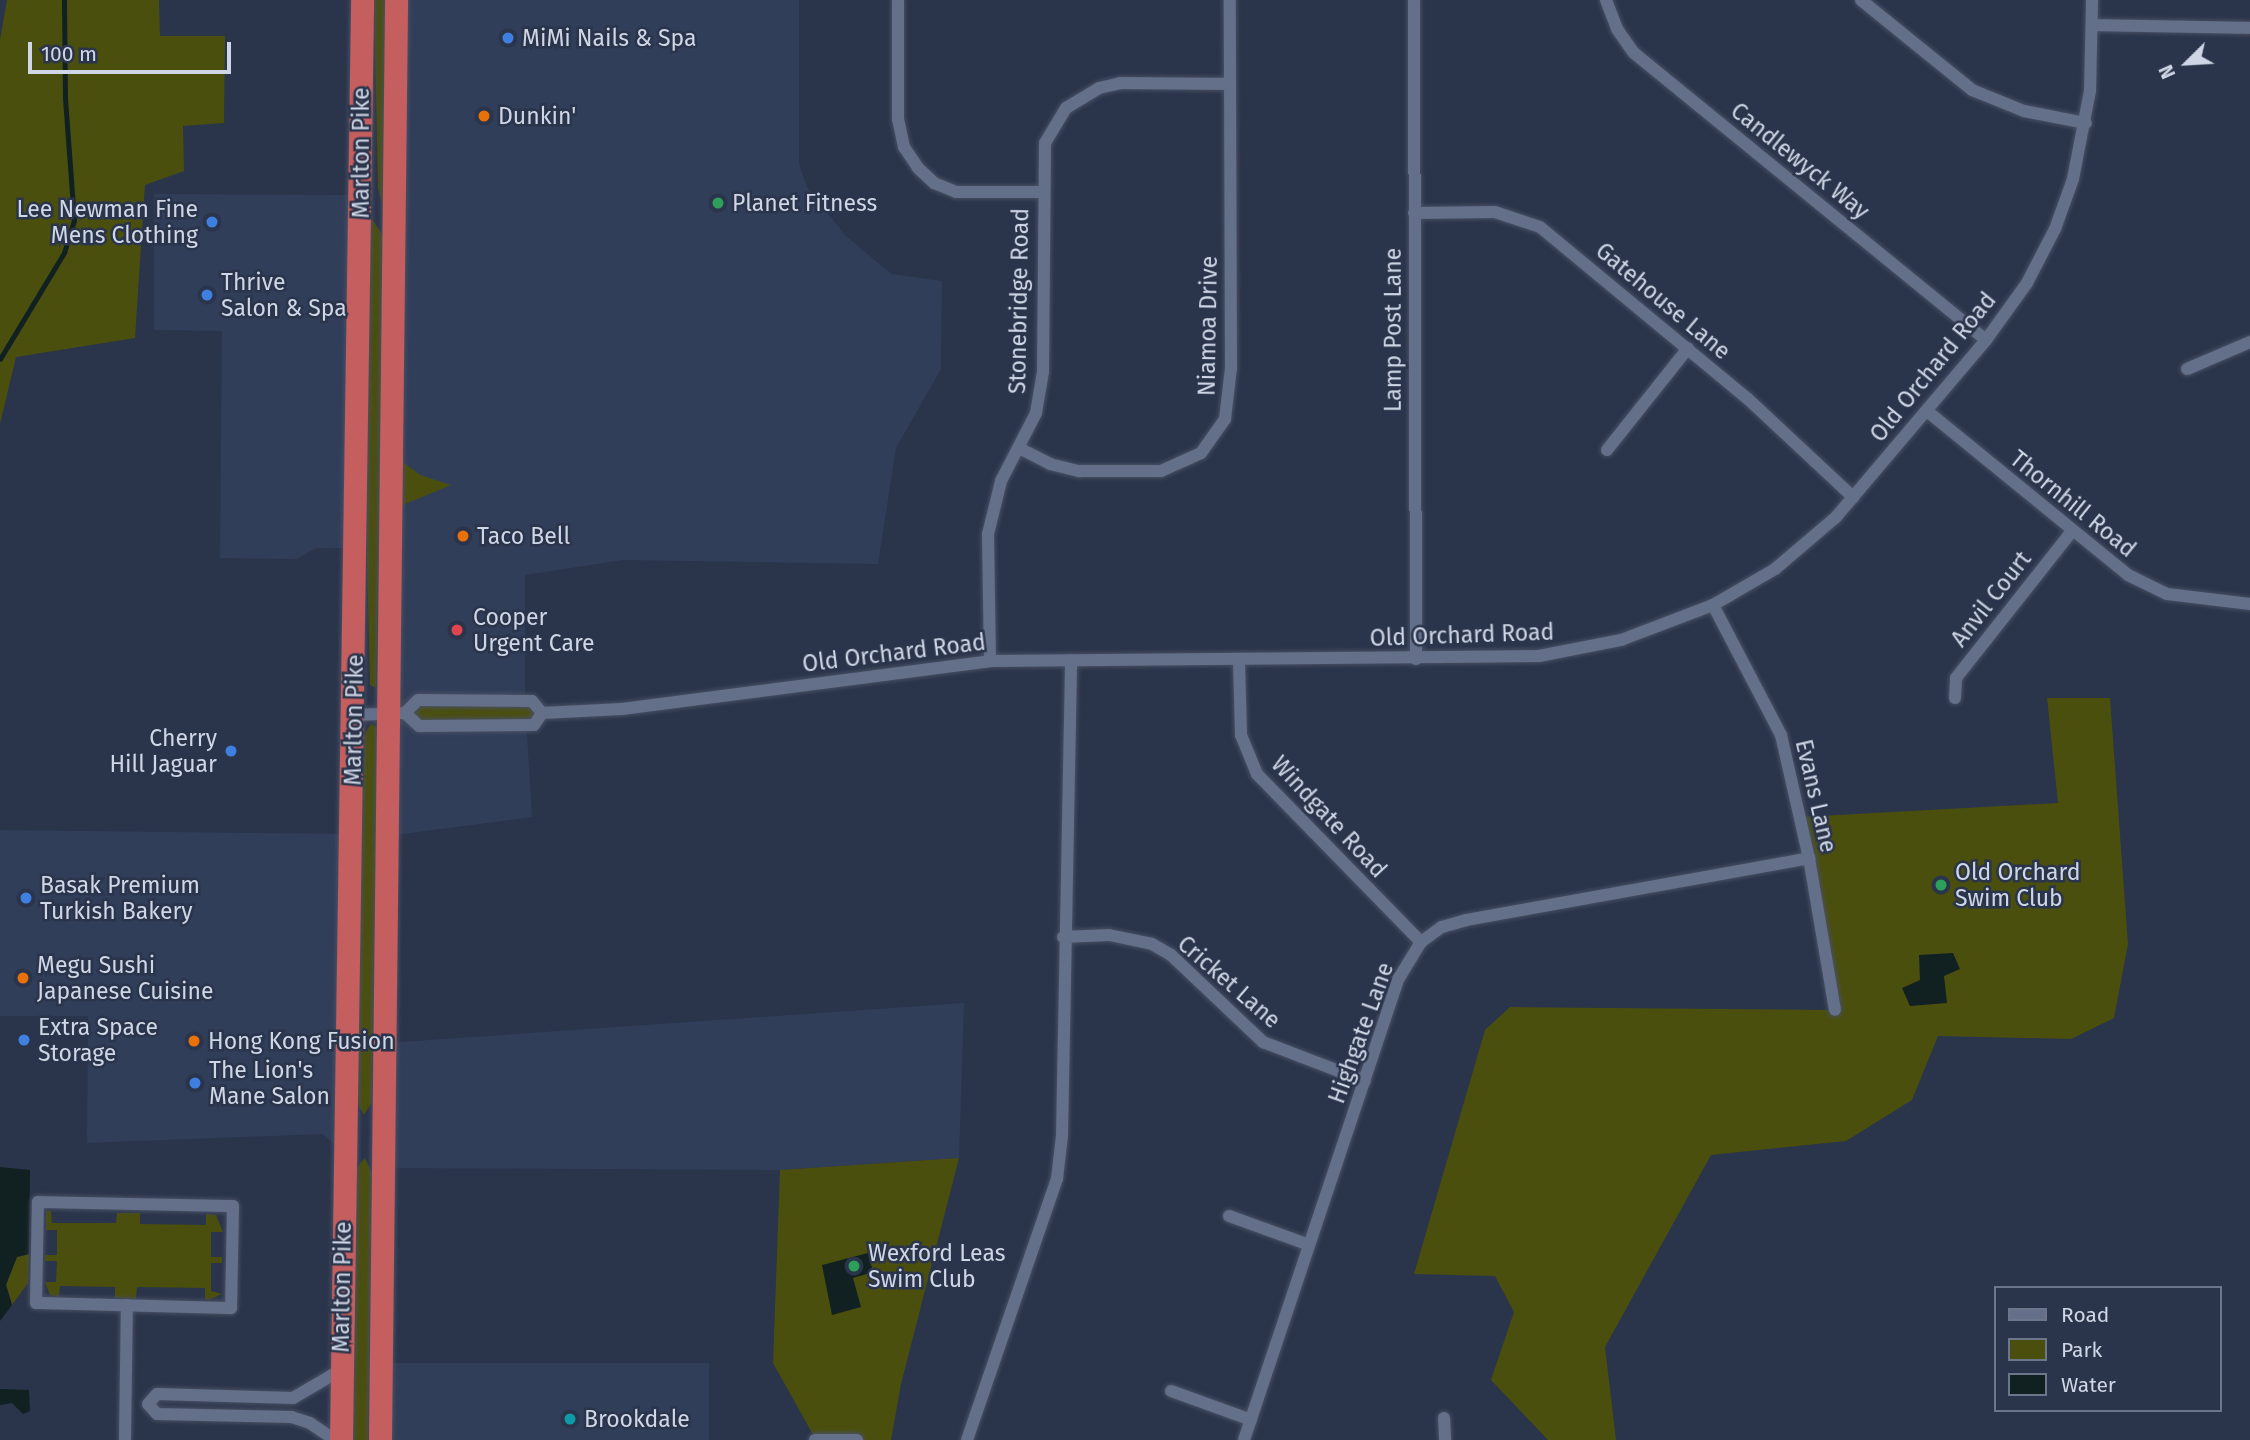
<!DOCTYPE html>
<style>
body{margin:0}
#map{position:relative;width:2250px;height:1440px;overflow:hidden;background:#2a344b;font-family:"Fira Sans",sans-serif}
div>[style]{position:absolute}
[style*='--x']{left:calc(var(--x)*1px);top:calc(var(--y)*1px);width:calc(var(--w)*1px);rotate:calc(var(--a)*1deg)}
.built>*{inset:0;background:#313e5a;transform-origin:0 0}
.green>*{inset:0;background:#4b4f0e}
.water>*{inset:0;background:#112121}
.stream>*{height:4.5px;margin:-2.25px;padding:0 2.25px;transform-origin:2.25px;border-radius:2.25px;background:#112121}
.roads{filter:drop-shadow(0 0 2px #484f63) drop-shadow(0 0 2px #484f63)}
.street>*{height:12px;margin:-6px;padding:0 6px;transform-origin:6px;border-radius:6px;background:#646f89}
.highway>*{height:23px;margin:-11.5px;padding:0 11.5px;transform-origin:11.5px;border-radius:11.5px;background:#c55e5f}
.dots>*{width:19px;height:19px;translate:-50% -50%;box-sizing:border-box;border:4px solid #2a344b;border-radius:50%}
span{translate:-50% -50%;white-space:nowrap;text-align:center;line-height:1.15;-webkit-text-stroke:5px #2a344b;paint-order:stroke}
.poi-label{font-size:23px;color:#cfd6e5}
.left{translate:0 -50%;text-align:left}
.right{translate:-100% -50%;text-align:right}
.street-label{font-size:23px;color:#cfd6e5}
.legend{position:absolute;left:1994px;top:1286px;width:228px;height:126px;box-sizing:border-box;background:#2a344b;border:2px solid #6c7589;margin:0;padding:9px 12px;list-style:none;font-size:21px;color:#cfd6e5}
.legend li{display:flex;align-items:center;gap:14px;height:35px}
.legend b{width:35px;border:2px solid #6c7589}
.north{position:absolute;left:2152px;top:28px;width:70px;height:70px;-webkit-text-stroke:5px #2a344b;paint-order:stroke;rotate:246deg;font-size:19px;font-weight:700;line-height:28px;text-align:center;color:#cfd6e5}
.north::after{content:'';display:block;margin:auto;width:24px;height:32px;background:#cfd6e5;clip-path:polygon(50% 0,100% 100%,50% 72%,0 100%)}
.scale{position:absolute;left:28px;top:42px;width:203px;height:32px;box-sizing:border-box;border:4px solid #cfd6e5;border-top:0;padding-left:9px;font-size:21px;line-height:24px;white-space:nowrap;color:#cfd6e5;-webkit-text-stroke:5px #2a344b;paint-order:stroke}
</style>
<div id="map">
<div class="built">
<div style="clip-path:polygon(396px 0,799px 0,799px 164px,807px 187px,845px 235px,891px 274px,942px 281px,941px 369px,896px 448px,878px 564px,623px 560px,525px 575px,525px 701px,532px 817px,387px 836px)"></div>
<div style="clip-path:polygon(154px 194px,361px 195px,357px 548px,316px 548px,297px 559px,220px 558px,222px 331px,154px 330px)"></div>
<div style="clip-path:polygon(0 830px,351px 834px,343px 1153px,323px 1134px,87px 1143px,88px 1016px,0 1016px)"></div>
<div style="clip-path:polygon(964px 1003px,959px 1158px,780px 1170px,385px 1168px,386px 1043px)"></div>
<div style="left:381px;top:1363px;width:328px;height:77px"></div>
</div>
<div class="green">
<div style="clip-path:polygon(7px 0,159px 0,160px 36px,225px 36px,224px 123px,183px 126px,184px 171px,145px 185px,135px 338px,16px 357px,0 424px,0 40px)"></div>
<div style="clip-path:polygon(374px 0,388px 0,383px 208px,378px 188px)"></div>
<div style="clip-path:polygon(371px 217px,385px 239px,376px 688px,370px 685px,365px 471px)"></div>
<div style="clip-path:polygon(390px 441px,403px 462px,420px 475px,451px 485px,405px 504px,389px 521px)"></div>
<div style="clip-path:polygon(2047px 698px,2110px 698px,2128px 944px,2114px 1018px,2071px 1039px,1938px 1036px,1912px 1100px,1846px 1141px,1711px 1155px,1605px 1347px,1616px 1440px,1548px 1440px,1491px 1380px,1514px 1312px,1495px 1276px,1414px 1274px,1485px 1030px,1510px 1007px,1835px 1010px,1801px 817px,2058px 803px)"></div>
<div style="clip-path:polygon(418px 700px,532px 701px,542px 713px,534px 725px,419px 726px,405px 713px)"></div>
<div style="clip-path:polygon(371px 724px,378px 728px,372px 1102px,364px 1115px,357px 1103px,363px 736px)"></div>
<div style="clip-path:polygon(365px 1158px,372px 1173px,368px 1440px,353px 1440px,357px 1167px)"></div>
<div style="clip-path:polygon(959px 1158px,901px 1384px,891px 1440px,816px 1440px,773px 1363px,780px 1170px)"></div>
<div style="clip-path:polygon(46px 1211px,51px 1211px,52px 1223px,116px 1223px,117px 1213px,140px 1213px,140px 1224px,206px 1225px,206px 1214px,216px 1215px,223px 1232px,211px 1232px,211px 1257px,222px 1257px,222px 1263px,211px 1263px,211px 1291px,222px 1294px,209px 1300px,205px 1299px,205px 1288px,137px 1287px,136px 1299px,115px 1298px,115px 1287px,60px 1286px,59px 1297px,50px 1295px,45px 1282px,56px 1282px,57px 1261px,45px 1261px,45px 1255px,57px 1255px,57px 1230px,46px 1230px)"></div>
<div style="clip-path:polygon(29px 1254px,28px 1283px,12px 1305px,6px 1284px,17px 1257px)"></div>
</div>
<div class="water">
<div style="clip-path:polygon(1953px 953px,1960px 969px,1944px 976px,1947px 1003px,1910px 1006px,1902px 988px,1920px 980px,1919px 955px)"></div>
<div style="clip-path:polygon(0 1167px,30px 1170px,29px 1254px,17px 1257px,6px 1285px,12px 1305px,0 1321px)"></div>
<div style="clip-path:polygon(868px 1253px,873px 1272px,853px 1278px,861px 1307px,832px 1315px,822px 1265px)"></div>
<div style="clip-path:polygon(0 1389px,29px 1390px,30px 1411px,23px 1414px,12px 1403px,0 1405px)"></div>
</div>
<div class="stream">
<div style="--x:0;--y:359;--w:124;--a:-58.9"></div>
<div style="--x:64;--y:253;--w:34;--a:-73"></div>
<div style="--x:74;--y:221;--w:123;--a:-94.2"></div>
<div style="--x:65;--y:98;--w:98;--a:-90.6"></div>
</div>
<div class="roads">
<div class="street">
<div style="--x:898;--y:0;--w:119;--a:90"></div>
<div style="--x:898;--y:119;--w:29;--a:78"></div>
<div style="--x:904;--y:147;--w:25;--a:56"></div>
<div style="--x:918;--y:168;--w:22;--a:43"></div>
<div style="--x:934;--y:183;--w:24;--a:22"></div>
<div style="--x:956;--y:192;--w:86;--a:0"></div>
<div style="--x:1414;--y:0;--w:659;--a:89.83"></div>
<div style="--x:1606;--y:0;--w:31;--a:69"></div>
<div style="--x:1617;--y:29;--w:29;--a:55"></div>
<div style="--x:1634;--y:53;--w:454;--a:39.2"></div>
<div style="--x:1861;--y:0;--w:143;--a:39"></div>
<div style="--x:1972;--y:90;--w:56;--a:22"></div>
<div style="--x:2024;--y:111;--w:63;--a:11"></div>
<div style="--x:2094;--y:25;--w:156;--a:1.1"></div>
<div style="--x:1414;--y:213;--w:81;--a:-0.7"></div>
<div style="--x:1495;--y:212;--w:47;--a:18.4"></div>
<div style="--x:1540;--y:227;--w:270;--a:39.6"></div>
<div style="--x:1748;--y:399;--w:144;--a:43"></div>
<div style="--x:2187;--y:369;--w:69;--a:-23.2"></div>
<div style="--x:1927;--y:411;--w:259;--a:39.2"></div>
<div style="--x:2128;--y:575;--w:43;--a:26"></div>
<div style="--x:2167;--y:594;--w:84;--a:6.9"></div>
<div style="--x:1019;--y:448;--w:35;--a:27"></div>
<div style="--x:1050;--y:464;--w:30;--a:14"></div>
<div style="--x:1079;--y:471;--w:82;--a:0"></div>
<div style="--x:1161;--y:471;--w:44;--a:-24.2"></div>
<div style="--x:1201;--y:453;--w:42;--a:-54.8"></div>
<div style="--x:1225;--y:419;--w:51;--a:-83.3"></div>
<div style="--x:1231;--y:368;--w:368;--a:-90.2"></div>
<div style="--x:1607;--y:450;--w:130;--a:-51.5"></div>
<div style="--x:1713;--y:605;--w:147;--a:62.4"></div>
<div style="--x:1781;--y:735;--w:126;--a:77.2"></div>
<div style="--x:1809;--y:858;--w:154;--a:80.3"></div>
<div style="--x:990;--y:661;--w:127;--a:-90.9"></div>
<div style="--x:988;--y:534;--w:55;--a:-76.2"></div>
<div style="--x:1001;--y:481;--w:76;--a:-62.8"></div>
<div style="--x:1036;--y:413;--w:42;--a:-80.3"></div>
<div style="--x:1043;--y:372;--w:229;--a:-89.5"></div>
<div style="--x:1045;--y:143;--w:41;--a:-59"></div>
<div style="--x:1066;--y:108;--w:39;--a:-31"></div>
<div style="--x:1099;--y:88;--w:22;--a:-13"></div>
<div style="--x:1120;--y:83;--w:110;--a:0.5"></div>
<div style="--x:1239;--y:662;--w:73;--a:88.4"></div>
<div style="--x:1241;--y:735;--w:42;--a:67.7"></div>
<div style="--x:1257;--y:774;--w:235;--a:45.7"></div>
<div style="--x:1955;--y:698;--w:20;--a:-87"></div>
<div style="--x:1956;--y:678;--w:187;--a:-51.7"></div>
<div style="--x:405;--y:713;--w:19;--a:43"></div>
<div style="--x:419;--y:726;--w:115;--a:-0.5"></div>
<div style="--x:534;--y:725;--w:14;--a:-56"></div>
<div style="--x:542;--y:713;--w:80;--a:-2.9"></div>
<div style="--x:622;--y:709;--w:371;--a:-7.4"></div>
<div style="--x:990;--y:661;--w:549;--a:-0.52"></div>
<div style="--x:1539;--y:656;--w:84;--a:-11"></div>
<div style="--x:1621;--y:640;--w:98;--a:-20.8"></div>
<div style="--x:1713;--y:605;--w:72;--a:-30.1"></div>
<div style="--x:1775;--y:569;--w:80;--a:-40.4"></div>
<div style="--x:1836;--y:517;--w:232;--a:-49.7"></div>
<div style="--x:1986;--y:340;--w:70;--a:-54.3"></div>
<div style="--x:2027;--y:283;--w:61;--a:-62.6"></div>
<div style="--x:2055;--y:229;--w:53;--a:-70.2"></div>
<div style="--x:2073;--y:179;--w:90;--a:-79.1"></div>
<div style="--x:2090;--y:91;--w:91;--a:-88.7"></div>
<div style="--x:354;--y:715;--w:51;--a:-2.2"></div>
<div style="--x:405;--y:713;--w:18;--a:-45"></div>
<div style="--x:418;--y:700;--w:114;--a:0.5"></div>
<div style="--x:532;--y:701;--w:16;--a:50"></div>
<div style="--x:1063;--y:937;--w:46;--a:-2.5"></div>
<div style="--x:1109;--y:935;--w:44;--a:11.8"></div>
<div style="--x:1152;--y:944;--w:22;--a:30"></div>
<div style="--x:1171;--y:955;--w:127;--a:43.4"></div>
<div style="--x:1263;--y:1042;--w:109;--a:20.9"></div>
<div style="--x:38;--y:1202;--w:195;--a:1.2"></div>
<div style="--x:233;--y:1206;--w:102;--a:91.1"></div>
<div style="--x:231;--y:1308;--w:195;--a:-178.5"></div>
<div style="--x:36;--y:1303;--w:101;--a:-88.9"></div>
<div style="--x:1229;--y:1216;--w:85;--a:19.9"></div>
<div style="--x:1171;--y:1391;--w:85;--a:19.9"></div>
<div style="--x:1444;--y:1418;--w:22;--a:87"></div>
<div style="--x:125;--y:1440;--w:135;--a:-89.2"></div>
<div style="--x:335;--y:1440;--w:30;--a:-146"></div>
<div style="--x:310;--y:1423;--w:19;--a:-162"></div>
<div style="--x:292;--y:1417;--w:135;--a:-178.7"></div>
<div style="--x:157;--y:1414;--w:13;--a:-132"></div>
<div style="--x:148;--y:1404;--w:13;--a:-48"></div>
<div style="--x:157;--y:1394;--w:136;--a:1.7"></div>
<div style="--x:293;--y:1398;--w:56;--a:-30.3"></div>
<div style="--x:815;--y:1440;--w:42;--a:0"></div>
<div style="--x:967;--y:1440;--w:276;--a:-71"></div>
<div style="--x:1057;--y:1179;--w:43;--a:-83.4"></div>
<div style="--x:1062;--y:1136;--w:476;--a:-88.9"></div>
<div style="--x:1244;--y:1440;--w:487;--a:-71.5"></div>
<div style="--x:1399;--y:978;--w:42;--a:-58.6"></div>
<div style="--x:1421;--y:942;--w:26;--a:-36"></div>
<div style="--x:1442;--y:927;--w:25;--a:-16"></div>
<div style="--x:1466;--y:920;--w:349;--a:-10.2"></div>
</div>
<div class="highway">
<div style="--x:341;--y:1440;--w:1440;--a:-89.16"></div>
<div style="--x:380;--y:1440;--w:1440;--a:-89.36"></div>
</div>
</div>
<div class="dots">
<div style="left:508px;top:38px;background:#3f7fe0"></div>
<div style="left:484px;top:116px;background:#e8710a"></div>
<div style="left:718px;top:203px;background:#2e9e5b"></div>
<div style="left:212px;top:222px;background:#3f7fe0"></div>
<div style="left:207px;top:295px;background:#3f7fe0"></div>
<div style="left:463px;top:536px;background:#e8710a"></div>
<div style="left:457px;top:630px;background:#e0444e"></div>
<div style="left:231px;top:751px;background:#3f7fe0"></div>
<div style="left:1941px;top:885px;background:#2e9e5b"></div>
<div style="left:26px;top:898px;background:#3f7fe0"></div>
<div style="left:23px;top:978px;background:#e8710a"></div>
<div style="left:24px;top:1040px;background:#3f7fe0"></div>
<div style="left:194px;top:1041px;background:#e8710a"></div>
<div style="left:195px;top:1083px;background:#3f7fe0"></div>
<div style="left:854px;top:1266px;background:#2e9e5b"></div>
<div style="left:570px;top:1419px;background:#0f9aa8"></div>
</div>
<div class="poi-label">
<span class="left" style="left:522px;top:38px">MiMi Nails &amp; Spa</span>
<span class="left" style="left:498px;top:116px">Dunkin'</span>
<span class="left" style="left:732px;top:203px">Planet Fitness</span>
<span class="right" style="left:198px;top:222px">Lee Newman Fine<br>Mens Clothing</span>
<span class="left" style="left:221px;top:295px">Thrive<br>Salon &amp; Spa</span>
<span class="left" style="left:477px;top:536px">Taco Bell</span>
<span class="left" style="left:473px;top:630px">Cooper<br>Urgent Care</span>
<span class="right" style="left:217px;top:751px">Cherry<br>Hill Jaguar</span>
<span class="left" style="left:1955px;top:885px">Old Orchard<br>Swim Club</span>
<span class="left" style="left:40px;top:898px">Basak Premium<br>Turkish Bakery</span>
<span class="left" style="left:37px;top:978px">Megu Sushi<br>Japanese Cuisine</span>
<span class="left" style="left:38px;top:1040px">Extra Space<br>Storage</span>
<span class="left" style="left:208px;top:1041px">Hong Kong Fusion</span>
<span class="left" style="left:209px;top:1083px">The Lion's<br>Mane Salon</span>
<span class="left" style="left:868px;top:1266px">Wexford Leas<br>Swim Club</span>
<span class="left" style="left:584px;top:1419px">Brookdale</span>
</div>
<div class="street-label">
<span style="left:361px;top:153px;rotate:-90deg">Marlton Pike</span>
<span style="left:1800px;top:161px;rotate:39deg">Candlewyck Way</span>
<span style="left:1019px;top:301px;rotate:-89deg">Stonebridge Road</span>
<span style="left:1663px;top:301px;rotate:40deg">Gatehouse Lane</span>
<span style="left:1208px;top:326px;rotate:-89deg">Niamoa Drive</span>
<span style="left:1393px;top:330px;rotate:-90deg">Lamp Post Lane</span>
<span style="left:1933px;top:367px;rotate:-51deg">Old Orchard Road</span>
<span style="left:2073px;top:504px;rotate:39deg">Thornhill Road</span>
<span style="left:1991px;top:599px;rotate:-52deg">Anvil Court</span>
<span style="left:1462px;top:635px;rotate:-2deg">Old Orchard Road</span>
<span style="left:894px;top:653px;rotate:-7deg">Old Orchard Road</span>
<span style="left:354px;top:720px;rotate:-89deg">Marlton Pike</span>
<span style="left:1816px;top:796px;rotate:77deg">Evans Lane</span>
<span style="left:1329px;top:817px;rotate:47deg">Windgate Road</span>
<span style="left:1229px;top:982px;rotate:41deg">Cricket Lane</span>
<span style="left:1361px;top:1033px;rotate:-70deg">Highgate Lane</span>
<span style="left:342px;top:1287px;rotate:-89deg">Marlton Pike</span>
</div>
<ul class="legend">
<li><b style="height:9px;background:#646f89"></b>Road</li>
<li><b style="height:19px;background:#4b4f0e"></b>Park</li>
<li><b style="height:19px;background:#112121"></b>Water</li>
</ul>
<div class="north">N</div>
<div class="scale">100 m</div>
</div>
